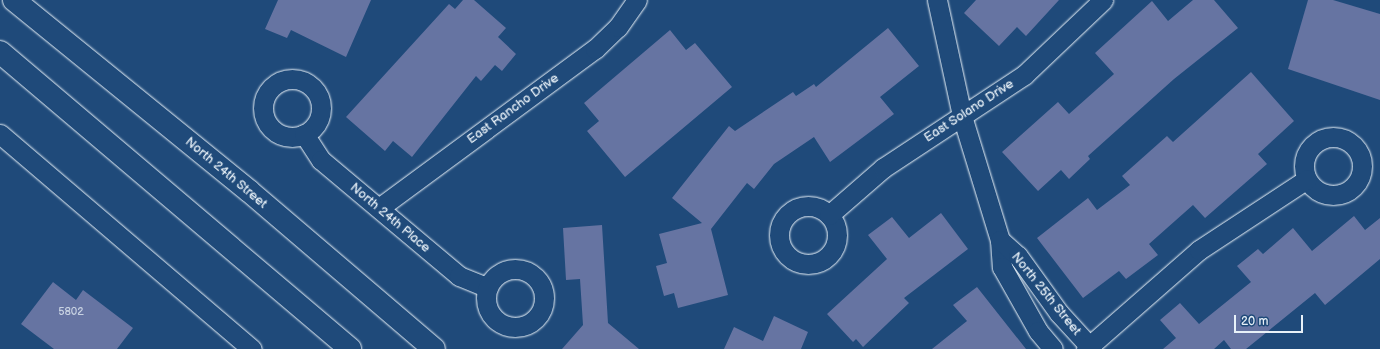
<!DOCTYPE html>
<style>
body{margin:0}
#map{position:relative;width:1380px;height:349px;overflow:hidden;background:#1f4a7a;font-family:"Balsamiq Sans",sans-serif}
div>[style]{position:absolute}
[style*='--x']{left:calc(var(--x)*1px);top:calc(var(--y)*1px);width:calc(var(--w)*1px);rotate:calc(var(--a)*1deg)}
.building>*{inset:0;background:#6674a2}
.roads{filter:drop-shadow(0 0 1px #e8f1f8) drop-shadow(0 0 1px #e8f1f8)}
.street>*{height:19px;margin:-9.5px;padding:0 9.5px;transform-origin:9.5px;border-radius:9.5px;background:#1f4a7a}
.street>.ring{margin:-9.5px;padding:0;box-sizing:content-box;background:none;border:19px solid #1f4a7a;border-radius:50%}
.secondary>*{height:22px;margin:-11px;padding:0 11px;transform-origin:11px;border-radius:11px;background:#1f4a7a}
span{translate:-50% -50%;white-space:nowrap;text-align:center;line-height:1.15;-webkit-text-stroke:4px #1f4a7a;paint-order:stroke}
.number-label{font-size:11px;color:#c8d2e2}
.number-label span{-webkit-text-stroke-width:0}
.street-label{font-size:13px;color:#e8f1f8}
.scale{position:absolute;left:1234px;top:315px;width:69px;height:18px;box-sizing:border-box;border:2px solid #e8f1f8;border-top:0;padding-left:5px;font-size:12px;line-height:14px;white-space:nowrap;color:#e8f1f8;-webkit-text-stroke:3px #1f4a7a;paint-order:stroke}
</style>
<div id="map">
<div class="building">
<div style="clip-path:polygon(278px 0,371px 0,346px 57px,291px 30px,287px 38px,265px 29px)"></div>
<div style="clip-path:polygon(463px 0,474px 0,506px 28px,498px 37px,516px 54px,502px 71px,495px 65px,481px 81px,476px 76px,412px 157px,393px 141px,385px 151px,346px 117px,449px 4px,455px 9px)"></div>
<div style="clip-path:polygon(976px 0,1059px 0,1026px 36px,1017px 27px,999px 46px,964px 13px)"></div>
<div style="clip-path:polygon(1193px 0,1214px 0,1238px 28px,1174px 79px,1088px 156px,1090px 159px,1069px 179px,1061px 170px,1038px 191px,1002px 152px,1058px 102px,1069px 114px,1114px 74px,1095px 53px,1152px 1px,1168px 21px)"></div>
<div style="clip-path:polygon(1308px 0,1333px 0,1380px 14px,1380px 100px,1288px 69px)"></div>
<div style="clip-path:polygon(888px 28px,919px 66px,880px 97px,894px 114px,830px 162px,814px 137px,774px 164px,754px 189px,747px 183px,711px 229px,728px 295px,678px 308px,674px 293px,664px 296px,656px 266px,667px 263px,659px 234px,702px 223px,672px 198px,729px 126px,735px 131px,793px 92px,796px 96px,814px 84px,816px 87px)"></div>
<div style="clip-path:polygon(670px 30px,686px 50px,695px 43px,732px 87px,625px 177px,587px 131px,599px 121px,584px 103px)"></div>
<div style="clip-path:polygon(1251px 72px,1294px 121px,1258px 154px,1267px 164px,1205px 218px,1193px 205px,1149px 244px,1158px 255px,1126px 279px,1119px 271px,1083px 298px,1037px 238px,1088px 198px,1097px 210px,1130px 185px,1122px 176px,1167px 136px,1173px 142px)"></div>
<div style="clip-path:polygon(941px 213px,968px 249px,904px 298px,909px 303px,863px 347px,856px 339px,853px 342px,827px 314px,887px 259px,868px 235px,892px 217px,909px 238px)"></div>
<div style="clip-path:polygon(1354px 216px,1365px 230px,1380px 218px,1380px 259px,1325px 305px,1315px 293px,1246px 349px,1231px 349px,1224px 340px,1214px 349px,1163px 349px,1176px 338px,1160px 320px,1180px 303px,1199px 324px,1251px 282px,1237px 266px,1258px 249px,1263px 254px,1293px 228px,1312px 251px)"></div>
<div style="clip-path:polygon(602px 225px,608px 323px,639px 349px,562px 349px,583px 325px,580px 279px,566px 280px,563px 228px)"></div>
<div style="clip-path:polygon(53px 282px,76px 300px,83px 290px,133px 328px,117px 349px,54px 349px,21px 324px)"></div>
<div style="clip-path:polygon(977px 287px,1026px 349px,932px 349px,967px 321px,953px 305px)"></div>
<div style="clip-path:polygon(774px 316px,808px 332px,801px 349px,724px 349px,734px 327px,763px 341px)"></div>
</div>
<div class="roads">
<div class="street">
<div style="--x:937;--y:0;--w:119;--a:77.8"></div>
<div style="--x:962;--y:116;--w:130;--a:73"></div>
<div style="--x:1000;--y:240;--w:27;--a:86"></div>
<div style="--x:1002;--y:267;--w:73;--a:60.6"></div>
<div style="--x:1038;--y:331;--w:23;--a:50"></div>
<div class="ring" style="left:263px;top:79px;width:39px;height:39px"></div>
<div style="--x:0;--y:134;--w:331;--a:40.5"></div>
<div style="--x:304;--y:134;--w:31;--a:57"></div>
<div style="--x:321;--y:160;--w:180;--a:40"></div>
<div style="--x:459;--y:276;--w:31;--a:22"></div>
<div class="ring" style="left:1304px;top:137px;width:39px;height:39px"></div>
<div class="ring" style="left:779px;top:206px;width:39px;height:39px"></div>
<div style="--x:379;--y:208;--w:268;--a:-36.4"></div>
<div style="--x:595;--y:49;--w:32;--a:-44"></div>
<div style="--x:618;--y:27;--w:33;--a:-55"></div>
<div style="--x:829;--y:215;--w:72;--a:-41"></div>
<div style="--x:883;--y:168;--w:169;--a:-33.4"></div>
<div style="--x:1024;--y:75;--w:109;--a:-43.5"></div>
<div style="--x:1000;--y:240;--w:24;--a:42"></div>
<div style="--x:1018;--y:256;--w:70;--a:54.3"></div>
<div style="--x:1059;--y:313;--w:49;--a:47.5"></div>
<div class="ring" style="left:486px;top:269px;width:39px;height:39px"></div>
<div style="--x:1086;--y:349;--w:150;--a:-41.2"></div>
<div style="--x:1199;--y:250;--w:129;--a:-33.3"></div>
</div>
<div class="secondary">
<div style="--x:14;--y:0;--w:303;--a:39.1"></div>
<div style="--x:249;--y:191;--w:243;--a:40.5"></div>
<div style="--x:0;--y:52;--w:459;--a:40.3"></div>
</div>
</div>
<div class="number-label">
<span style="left:71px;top:312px">5802</span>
</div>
<div class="street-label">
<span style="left:513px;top:109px;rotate:-36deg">East Rancho Drive</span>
<span style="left:969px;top:111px;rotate:-33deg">East Solano Drive</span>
<span style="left:226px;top:173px;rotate:40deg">North 24th Street</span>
<span style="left:390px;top:218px;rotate:40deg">North 24th Place</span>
<span style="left:1046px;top:294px;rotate:51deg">North 25th Street</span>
</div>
<div class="scale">20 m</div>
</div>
